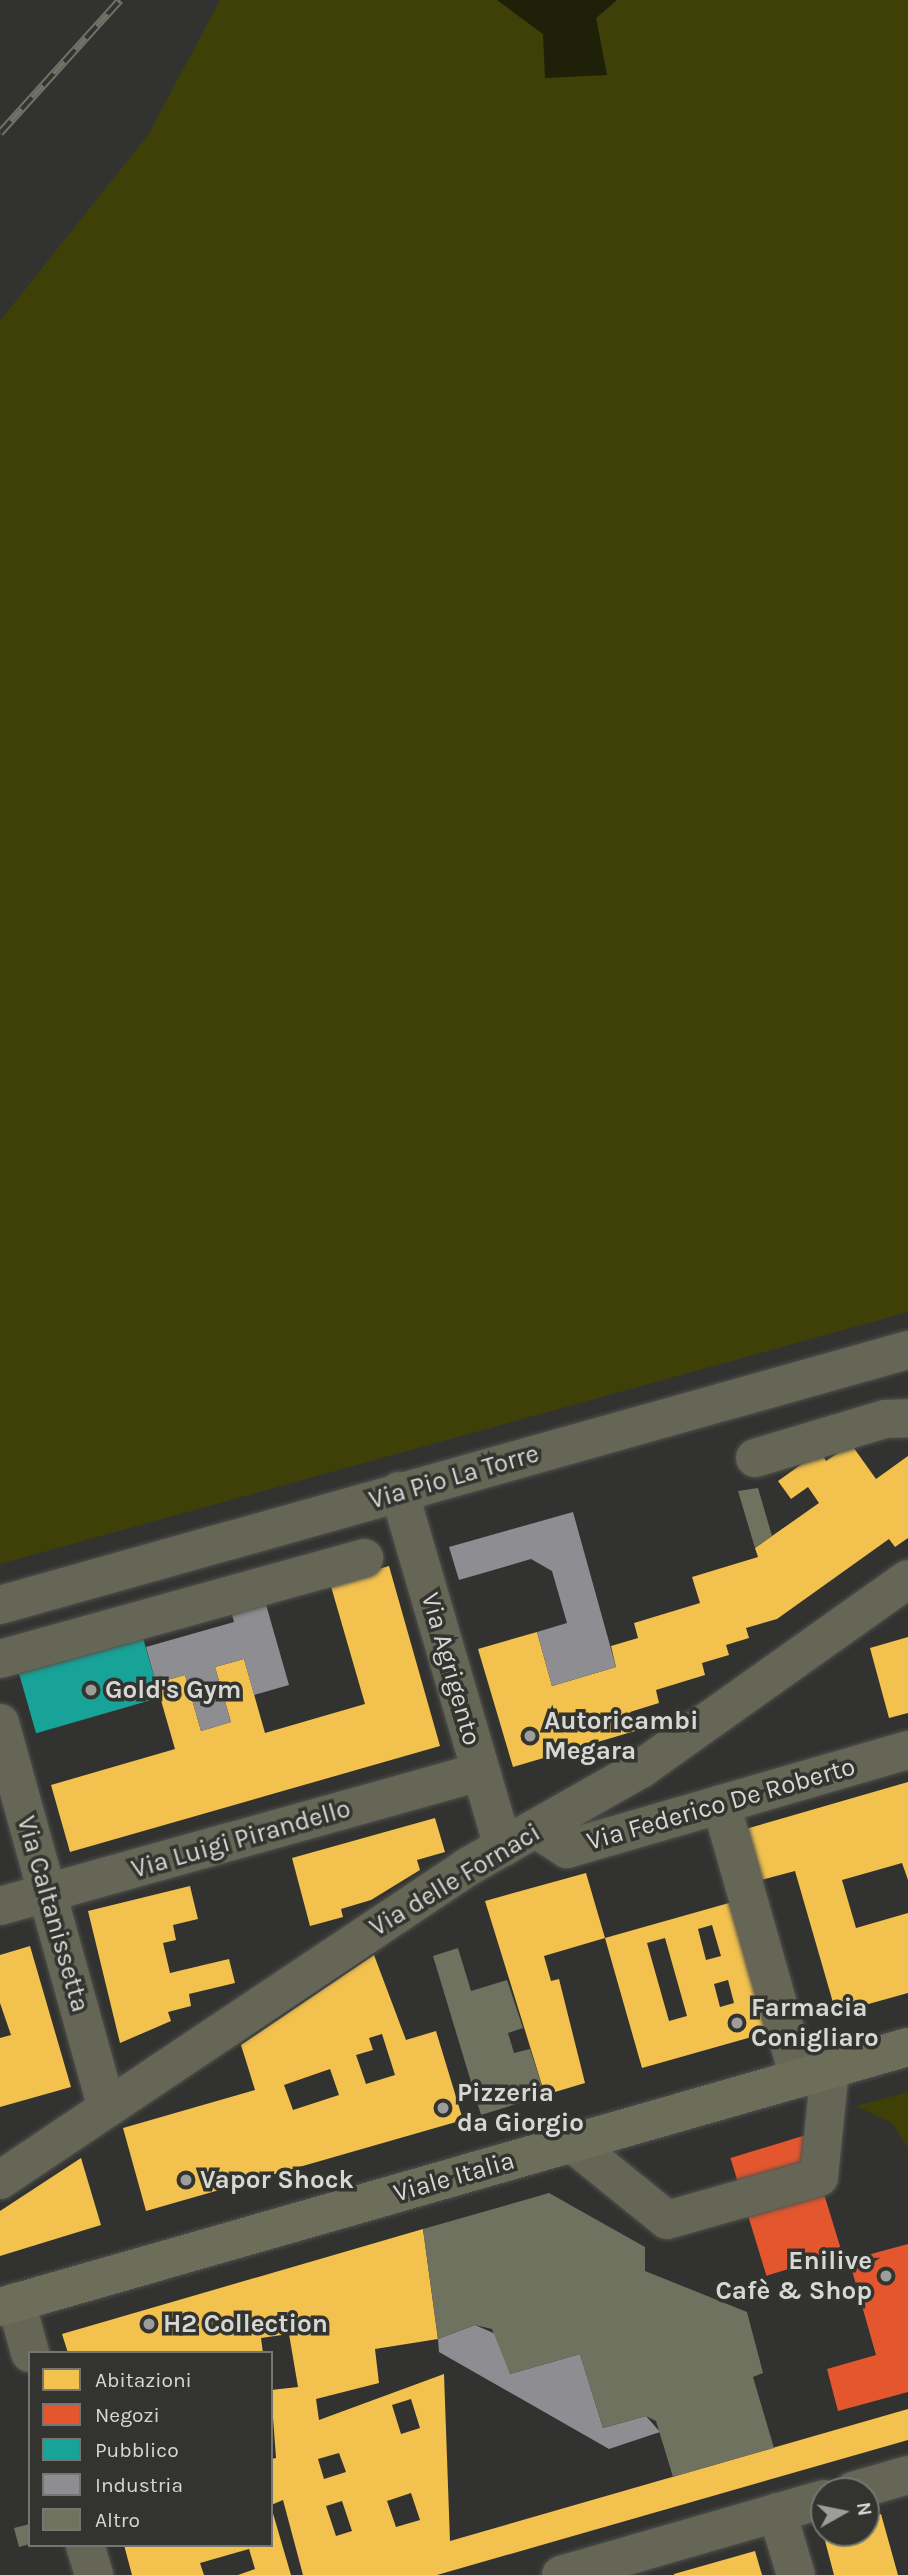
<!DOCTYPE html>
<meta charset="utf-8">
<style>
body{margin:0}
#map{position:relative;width:908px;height:2575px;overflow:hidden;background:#323330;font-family:Karla,sans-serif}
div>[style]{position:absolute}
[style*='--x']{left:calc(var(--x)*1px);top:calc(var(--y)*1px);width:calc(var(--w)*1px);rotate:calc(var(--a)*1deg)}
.green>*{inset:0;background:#3e4008}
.water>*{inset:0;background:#1f2008}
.homes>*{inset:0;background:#f2c14e}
.shops>*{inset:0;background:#e4572e;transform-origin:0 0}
.public>*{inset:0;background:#17a398;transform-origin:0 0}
.industry>*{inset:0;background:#8d8d92}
.building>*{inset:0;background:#707260}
.roads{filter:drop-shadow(0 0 2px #50504e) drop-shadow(0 0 2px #50504e)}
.minor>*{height:38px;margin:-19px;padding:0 19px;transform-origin:19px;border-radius:19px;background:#656655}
.major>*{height:38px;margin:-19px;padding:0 19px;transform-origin:19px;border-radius:19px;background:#6d6e59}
.rail>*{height:8px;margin-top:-4px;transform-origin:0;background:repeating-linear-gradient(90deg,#33342f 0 16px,#707167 0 32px);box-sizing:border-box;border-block:2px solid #707167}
.dots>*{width:19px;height:19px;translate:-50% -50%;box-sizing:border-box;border:4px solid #33342f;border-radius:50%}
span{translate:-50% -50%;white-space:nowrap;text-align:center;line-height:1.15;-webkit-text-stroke:7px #33342f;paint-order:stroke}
.street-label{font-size:26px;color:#d7d8d4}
.poi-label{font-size:26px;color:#d7d8d4;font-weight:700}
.left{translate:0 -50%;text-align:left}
.right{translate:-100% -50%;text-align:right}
.legend{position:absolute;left:28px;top:2351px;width:245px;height:196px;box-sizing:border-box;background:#33342f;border:2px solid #757671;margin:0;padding:9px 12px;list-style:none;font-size:21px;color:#d7d8d4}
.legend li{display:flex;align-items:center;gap:14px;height:35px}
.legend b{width:35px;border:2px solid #757671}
.north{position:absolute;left:810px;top:2477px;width:70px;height:70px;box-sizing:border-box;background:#33342f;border:2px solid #757671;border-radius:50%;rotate:81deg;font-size:19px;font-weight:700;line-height:28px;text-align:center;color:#d7d8d4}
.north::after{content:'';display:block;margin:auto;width:24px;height:32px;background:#9d9e9b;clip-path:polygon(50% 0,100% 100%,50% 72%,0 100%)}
</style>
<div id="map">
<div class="green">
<div style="clip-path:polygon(220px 0,497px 0,543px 34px,546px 78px,607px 74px,596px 18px,617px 0,908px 0,908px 1312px,0 1564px,0 321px,148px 135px)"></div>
<div style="clip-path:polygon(908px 2092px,908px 2148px,893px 2124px,856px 2106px)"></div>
</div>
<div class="water">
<div style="clip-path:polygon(497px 0,617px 0,596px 18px,607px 75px,545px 78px,543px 34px)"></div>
</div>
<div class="homes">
<div style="clip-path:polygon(851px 1444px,876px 1479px,908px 1456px,908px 1538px,895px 1547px,889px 1539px,777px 1619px,746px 1628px,749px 1638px,726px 1645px,729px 1655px,702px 1663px,705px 1675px,656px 1690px,659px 1703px,630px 1712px,635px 1731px,513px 1767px,478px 1649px,537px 1632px,552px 1686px,616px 1667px,611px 1646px,638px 1638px,634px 1623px,700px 1603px,692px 1577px,758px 1557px,755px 1548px,819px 1503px,808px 1487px,791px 1499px,778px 1481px,820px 1451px,826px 1461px)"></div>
<div style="clip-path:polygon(389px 1566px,440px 1746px,70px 1852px,51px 1785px,175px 1749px,156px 1683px,185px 1675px,201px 1731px,231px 1722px,215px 1667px,244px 1659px,265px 1733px,365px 1704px,330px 1583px)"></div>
<div style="clip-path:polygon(908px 1637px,908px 1713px,889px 1718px,870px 1648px)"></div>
<div style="clip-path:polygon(908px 1782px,908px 1880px,902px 1863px,842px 1880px,856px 1928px,908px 1913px,908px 1993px,836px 2013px,795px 1871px,754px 1882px,739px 1831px)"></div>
<div style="clip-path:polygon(435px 1818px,445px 1852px,417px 1860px,420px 1870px,371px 1900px,341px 1909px,343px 1917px,310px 1926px,292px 1858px)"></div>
<div style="clip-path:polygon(586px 1873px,605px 1938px,544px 1956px,551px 1981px,559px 1979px,585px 2083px,545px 2095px,485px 1901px)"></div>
<div style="clip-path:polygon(190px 1886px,198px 1919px,173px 1925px,176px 1940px,163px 1943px,170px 1973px,229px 1959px,235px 1983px,189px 1994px,191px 2006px,168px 2012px,171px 2021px,120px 2043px,88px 1911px)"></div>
<div style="clip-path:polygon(evenodd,736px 1901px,773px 2031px,642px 2068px,605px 1938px,736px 1901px,712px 1925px,721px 1956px,706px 1960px,698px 1929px,712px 1925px,736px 1901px,665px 1938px,687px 2016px,669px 2021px,647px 1943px,665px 1938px,736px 1901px,728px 1980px,734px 2003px,720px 2007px,714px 1984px,728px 1980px)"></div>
<div style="clip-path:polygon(30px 1946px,71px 2087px,0 2107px,0 2038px,11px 2035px,0 2003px,0 1955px)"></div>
<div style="clip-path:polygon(evenodd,374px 1955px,406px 2040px,436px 2031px,463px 2120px,146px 2211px,123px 2128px,255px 2090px,241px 2045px,374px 1955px,382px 2034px,395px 2075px,366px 2084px,356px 2055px,373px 2050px,369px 2038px,382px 2034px,374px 1955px,330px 2069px,339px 2095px,293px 2110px,284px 2085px,330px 2069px)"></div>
<div style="clip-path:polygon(81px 2158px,101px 2225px,0 2256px,0 2211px)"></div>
<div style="clip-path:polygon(evenodd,423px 2229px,438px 2339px,375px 2349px,379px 2383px,316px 2399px,319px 2420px,444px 2374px,450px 2541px,908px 2409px,908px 2440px,437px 2575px,303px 2575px,283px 2500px,271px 2505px,271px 2459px,276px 2458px,271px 2390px,298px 2387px,289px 2334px,261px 2338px,263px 2353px,68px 2353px,62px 2334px,423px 2229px,411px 2399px,420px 2428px,401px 2434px,392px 2405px,411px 2399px,423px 2229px,339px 2453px,346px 2472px,324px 2479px,318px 2459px,339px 2453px,423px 2229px,411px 2493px,420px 2520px,396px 2527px,387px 2501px,411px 2493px,423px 2229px,342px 2501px,352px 2531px,336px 2536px,326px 2506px,342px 2501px)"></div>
<div style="clip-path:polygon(272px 2510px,291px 2575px,238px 2575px,255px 2569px,249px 2549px,200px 2563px,204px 2575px,132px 2575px,124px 2545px,271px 2545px)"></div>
<div style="clip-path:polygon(881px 2514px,898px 2575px,834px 2575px,823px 2533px,866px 2533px,866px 2519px)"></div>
<div style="clip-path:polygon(755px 2551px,762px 2575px,674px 2575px,674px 2574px)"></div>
</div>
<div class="shops">
<div style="left:806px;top:2135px;width:123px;height:79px;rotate:73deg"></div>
<div style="clip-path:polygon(908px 2244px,908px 2392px,838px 2411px,827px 2369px,876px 2355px,849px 2260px)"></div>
</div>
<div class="public">
<div style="left:143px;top:1638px;width:62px;height:129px;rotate:74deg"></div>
</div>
<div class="industry">
<div style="clip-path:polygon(573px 1512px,616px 1667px,552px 1686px,537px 1632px,567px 1623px,552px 1571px,531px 1559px,459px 1580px,449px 1547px)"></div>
<div style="clip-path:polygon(265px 1601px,289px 1685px,254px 1695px,244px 1659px,215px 1667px,231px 1722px,201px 1731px,185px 1675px,156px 1683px,146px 1647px,234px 1622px,231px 1611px)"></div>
<div style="clip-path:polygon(475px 2325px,498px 2335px,510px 2374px,580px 2354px,603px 2428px,646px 2416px,660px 2432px,609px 2449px,439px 2352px,438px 2339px)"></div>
</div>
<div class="building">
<div style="clip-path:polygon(758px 1488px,772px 1536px,755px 1548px,738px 1491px)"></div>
<div style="clip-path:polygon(458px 1948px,471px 1991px,507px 1980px,523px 2028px,508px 2033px,514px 2053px,530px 2049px,545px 2095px,481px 2115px,433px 1956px)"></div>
<div style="clip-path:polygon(549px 2193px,645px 2247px,645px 2271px,747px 2312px,763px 2373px,753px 2377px,774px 2448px,673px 2477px,656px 2421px,646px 2416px,603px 2428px,580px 2354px,510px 2374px,492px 2329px,475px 2325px,438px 2339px,423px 2229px)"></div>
<div style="clip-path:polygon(30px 2524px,30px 2544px,19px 2547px,14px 2528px)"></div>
</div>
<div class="roads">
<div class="minor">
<div style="--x:755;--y:1458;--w:136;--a:-16.7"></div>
<div style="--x:885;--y:1419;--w:23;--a:-2"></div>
<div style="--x:399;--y:1491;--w:371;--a:73.7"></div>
<div style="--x:0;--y:1605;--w:943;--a:-15.69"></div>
<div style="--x:0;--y:1659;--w:378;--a:-15.5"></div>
<div style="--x:0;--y:1723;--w:396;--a:74.5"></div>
<div style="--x:721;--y:1804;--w:285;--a:74.1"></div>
<div style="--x:538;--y:1830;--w:35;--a:33"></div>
<div style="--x:567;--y:1849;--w:355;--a:-16.2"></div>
<div style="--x:0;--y:1906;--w:499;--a:-15.6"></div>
<div style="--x:572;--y:2143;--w:122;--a:39"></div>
<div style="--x:667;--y:2220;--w:158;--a:-15.8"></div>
<div style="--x:819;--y:2177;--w:109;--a:-84.2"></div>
<div style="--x:0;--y:2180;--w:564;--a:-33.8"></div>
<div style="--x:469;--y:1866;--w:199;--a:-29.5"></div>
<div style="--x:642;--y:1768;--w:326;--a:-35.4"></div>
<div style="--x:16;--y:2302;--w:53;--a:74.6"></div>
<div style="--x:853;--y:2491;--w:57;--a:-16.2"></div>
<div style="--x:777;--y:2512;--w:66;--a:73.2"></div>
<div style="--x:85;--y:2545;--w:31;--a:73"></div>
<div style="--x:561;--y:2575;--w:274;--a:-16.1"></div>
</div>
<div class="major">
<div style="--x:0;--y:2307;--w:944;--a:-15.98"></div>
</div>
</div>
<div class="rail">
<div style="--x:0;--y:133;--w:179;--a:-47.9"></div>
</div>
<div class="dots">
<div style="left:91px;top:1690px;background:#9d9e9b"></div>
<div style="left:530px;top:1736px;background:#9d9e9b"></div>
<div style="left:737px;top:2023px;background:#9d9e9b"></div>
<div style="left:443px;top:2108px;background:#9d9e9b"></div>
<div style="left:186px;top:2180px;background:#9d9e9b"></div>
<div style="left:886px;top:2276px;background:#9d9e9b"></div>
<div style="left:149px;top:2324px;background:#9d9e9b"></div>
</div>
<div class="street-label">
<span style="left:454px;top:1477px;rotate:-16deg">Via Pio La Torre</span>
<span style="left:451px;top:1669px;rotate:74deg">Via Agrigento</span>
<span style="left:721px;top:1804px;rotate:-16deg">Via Federico De Roberto</span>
<span style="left:241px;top:1839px;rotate:-16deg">Via Luigi Pirandello</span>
<span style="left:455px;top:1880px;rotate:-31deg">Via delle Fornaci</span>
<span style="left:53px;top:1914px;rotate:74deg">Via Caltanissetta</span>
<span style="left:454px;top:2177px;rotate:-16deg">Viale Italia</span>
</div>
<div class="poi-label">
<span class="left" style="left:105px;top:1690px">Gold's Gym</span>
<span class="left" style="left:544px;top:1736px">Autoricambi<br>Megara</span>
<span class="left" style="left:751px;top:2023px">Farmacia<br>Conigliaro</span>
<span class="left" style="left:457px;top:2108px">Pizzeria<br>da Giorgio</span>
<span class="left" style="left:200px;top:2180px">Vapor Shock</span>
<span class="right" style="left:872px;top:2276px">Enilive<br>Cafè &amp; Shop</span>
<span class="left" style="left:163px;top:2324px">H2 Collection</span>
</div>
<ul class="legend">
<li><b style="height:19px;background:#f2c14e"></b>Abitazioni</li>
<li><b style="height:19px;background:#e4572e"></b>Negozi</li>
<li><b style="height:19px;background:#17a398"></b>Pubblico</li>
<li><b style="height:19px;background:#8d8d92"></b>Industria</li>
<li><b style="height:19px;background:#707260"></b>Altro</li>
</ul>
<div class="north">N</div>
</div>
